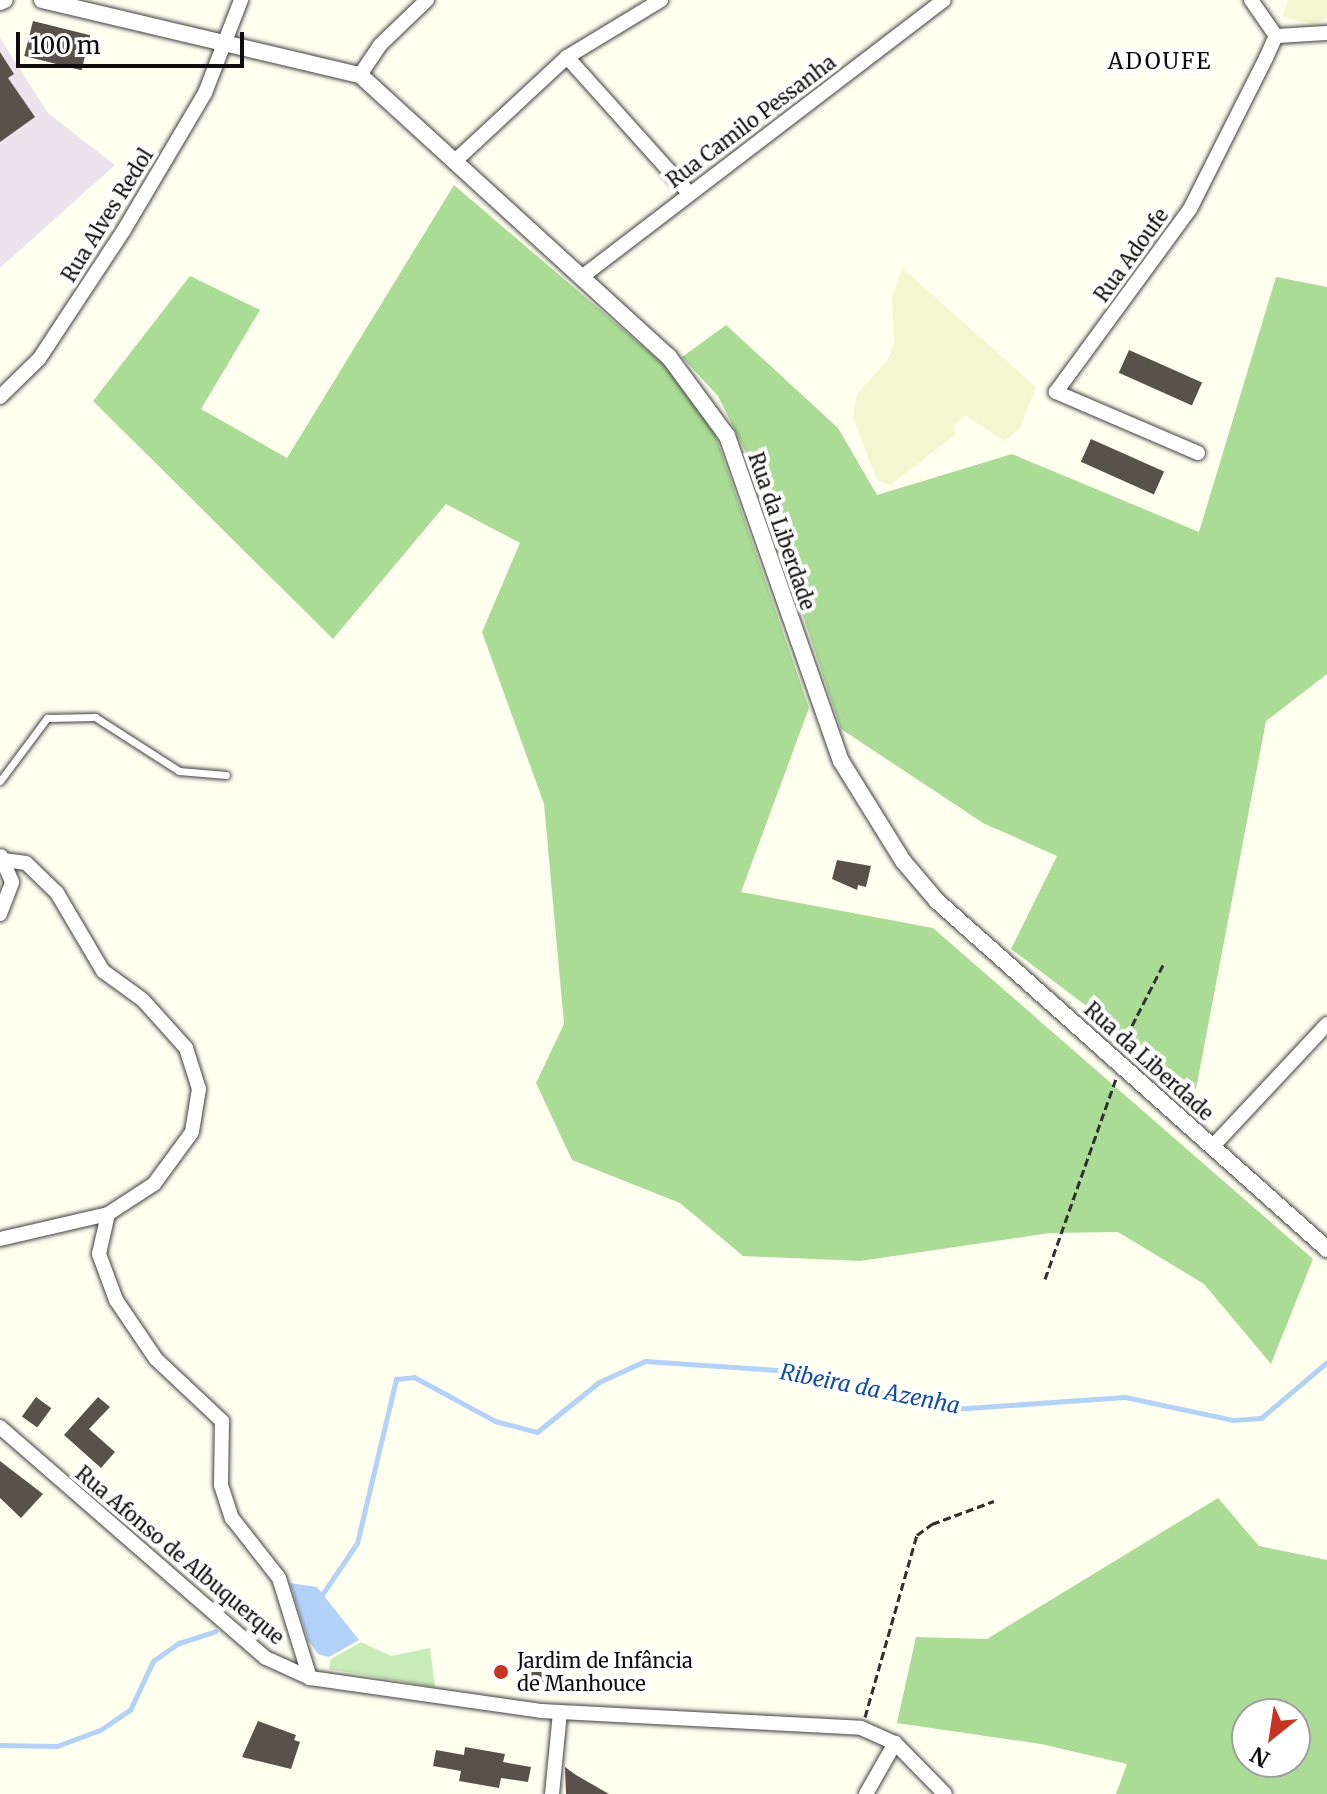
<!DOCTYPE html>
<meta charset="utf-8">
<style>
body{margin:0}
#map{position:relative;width:1327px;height:1794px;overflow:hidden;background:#fffff0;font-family:Merriweather,serif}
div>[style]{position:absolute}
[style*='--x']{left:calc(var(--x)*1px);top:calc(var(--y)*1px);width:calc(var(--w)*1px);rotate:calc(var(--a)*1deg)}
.industrial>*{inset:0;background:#ede3ed}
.farmland>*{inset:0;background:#f3f6cf}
.green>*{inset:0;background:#c9ebb8}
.forest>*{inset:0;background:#aadc96}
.water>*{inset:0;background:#b3d2f8}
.stream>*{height:5px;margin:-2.5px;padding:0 2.5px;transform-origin:2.5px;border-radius:2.5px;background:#b3d2f8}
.building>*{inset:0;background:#58524a;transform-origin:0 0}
.path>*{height:3px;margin-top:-1.5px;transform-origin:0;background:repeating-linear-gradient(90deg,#303030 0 8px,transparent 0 12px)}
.roads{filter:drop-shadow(0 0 2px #414141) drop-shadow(0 0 2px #414141)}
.service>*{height:7px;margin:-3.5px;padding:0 3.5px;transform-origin:3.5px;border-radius:3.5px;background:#fff}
.minor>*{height:14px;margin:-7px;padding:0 7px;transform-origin:7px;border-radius:7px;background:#fff}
.tertiary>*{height:16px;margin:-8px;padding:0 8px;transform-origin:8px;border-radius:8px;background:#fff}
.dots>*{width:22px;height:22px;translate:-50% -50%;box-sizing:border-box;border:4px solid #fff;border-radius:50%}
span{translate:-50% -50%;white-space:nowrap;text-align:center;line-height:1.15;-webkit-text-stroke:8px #fff;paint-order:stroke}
.street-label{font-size:20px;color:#0e0e0e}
.poi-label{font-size:20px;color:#0e0e0e}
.left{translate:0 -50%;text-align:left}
.neighbourhood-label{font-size:22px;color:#0e0e0e;letter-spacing:2px}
.water-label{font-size:22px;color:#134ca5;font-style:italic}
.north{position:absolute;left:1231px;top:1698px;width:80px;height:80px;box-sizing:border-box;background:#fff;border:2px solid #9f9f9f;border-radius:50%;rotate:210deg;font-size:22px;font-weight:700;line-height:32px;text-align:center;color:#0e0e0e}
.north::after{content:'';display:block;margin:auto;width:28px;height:36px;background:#c43621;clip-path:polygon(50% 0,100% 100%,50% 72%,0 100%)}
.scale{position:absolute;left:16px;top:32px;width:228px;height:36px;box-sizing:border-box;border:4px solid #0e0e0e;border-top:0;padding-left:10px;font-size:24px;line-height:28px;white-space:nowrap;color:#0e0e0e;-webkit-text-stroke:6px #fff;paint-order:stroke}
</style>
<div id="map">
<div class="industrial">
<div style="clip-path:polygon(0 38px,48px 113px,115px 165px,0 268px)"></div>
</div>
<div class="farmland">
<div style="clip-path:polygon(1288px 0,1327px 0,1327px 18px,1313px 24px,1282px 17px)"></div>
<div style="clip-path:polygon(902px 268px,1036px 387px,1020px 428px,1004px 441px,965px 415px,953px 427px,956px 434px,890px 485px,877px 480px,853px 418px,857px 394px,887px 361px,894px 344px,892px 298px)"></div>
</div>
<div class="green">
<div style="clip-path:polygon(361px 1642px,391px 1656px,430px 1648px,435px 1687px,329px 1669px,331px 1659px)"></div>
</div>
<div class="forest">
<div style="clip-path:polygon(454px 185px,668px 368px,713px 428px,809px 708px,741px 892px,933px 928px,1313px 1259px,1271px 1364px,1204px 1284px,1118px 1232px,1050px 1233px,860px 1261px,743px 1256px,680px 1203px,572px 1160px,536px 1083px,564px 1024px,544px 804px,482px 632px,520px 543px,446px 504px,333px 639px,93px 401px,190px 276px,260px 310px,201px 409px,287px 458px)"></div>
<div style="clip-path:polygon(1276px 277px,1327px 287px,1327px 674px,1266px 721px,1196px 1089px,1011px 949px,1057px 856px,983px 823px,841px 729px,753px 467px,718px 396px,682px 357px,726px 325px,838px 428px,877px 495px,1012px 454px,1199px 532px)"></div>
<div style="clip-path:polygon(evenodd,1218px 1498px,1259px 1546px,1327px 1560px,1327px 1794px,1116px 1794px,1127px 1764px,1041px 1744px,897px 1723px,916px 1637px,987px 1639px,1218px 1498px,1247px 1714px,1295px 1714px,1295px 1762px,1247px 1762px,1247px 1714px)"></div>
</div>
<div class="water">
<div style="clip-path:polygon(290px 1583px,317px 1587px,359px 1640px,329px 1657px,318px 1654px,308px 1640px)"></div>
</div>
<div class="stream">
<div style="--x:321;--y:1596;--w:64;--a:-55.8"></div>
<div style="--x:357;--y:1543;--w:169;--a:-76.6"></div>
<div style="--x:396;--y:1379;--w:18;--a:-6"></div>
<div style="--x:414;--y:1377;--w:92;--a:28.5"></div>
<div style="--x:495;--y:1421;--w:43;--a:14.7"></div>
<div style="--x:537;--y:1432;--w:80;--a:-38.9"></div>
<div style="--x:599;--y:1382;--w:51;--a:-24.5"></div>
<div style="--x:645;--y:1361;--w:145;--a:3.9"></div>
<div style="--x:790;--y:1371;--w:167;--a:13.1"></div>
<div style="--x:953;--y:1409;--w:172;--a:-4"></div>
<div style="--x:1125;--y:1397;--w:110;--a:12"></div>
<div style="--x:1233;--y:1420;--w:28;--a:-4"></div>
<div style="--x:1261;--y:1418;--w:87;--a:-40.3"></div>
<div style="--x:0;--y:1745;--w:57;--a:1"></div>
<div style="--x:57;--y:1746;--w:46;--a:-20.4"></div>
<div style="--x:100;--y:1730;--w:36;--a:-34"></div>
<div style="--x:130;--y:1710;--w:54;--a:-64.9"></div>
<div style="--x:153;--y:1661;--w:32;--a:-35"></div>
<div style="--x:179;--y:1643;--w:38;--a:-18"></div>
</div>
<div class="building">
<div style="left:33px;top:21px;width:59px;height:36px;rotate:14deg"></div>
<div style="clip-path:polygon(0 52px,14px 74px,8px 78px,35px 117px,0 142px)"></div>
<div style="left:1129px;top:350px;width:80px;height:25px;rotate:24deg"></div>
<div style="left:1091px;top:439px;width:80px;height:25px;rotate:24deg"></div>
<div style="clip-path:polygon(837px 860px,871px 866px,866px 887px,858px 885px,857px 890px,832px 879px)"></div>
<div style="left:36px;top:1397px;width:19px;height:24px;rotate:36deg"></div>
<div style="clip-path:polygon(98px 1397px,110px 1407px,89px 1429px,115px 1452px,101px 1468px,64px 1435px)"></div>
<div style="clip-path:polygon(0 1461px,43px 1494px,21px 1518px,0 1498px)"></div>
<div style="clip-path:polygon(538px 1654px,561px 1657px,558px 1685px,524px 1689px,528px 1658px,538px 1659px)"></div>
<div style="clip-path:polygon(258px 1721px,296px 1735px,294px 1740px,300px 1742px,291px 1769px,242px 1757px)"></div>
<div style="clip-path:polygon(465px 1747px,505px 1754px,503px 1762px,531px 1767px,528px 1782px,501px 1778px,499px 1788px,459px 1781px,461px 1771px,433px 1766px,436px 1750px,464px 1755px)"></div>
<div style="clip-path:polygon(565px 1767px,576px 1775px,609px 1794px,566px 1794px)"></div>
</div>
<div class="path">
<div style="--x:1121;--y:1047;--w:94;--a:-62.9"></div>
<div style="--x:1045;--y:1279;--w:212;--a:-70.5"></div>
<div style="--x:865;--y:1717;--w:189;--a:-74.1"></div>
<div style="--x:917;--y:1535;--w:19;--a:-36"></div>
<div style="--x:932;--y:1524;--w:66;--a:-20.4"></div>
</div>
<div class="roads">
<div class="service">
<div style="--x:0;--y:781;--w:79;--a:-53.3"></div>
<div style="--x:47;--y:718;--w:48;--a:-1.2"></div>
<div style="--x:95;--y:717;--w:100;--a:32.7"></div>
<div style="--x:179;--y:771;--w:47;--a:4.9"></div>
</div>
<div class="minor">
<div style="--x:1276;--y:36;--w:51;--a:-3.4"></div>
<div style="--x:567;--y:57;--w:183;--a:48.1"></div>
<div style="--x:360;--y:75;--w:36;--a:-56"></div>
<div style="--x:380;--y:45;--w:65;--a:-43.8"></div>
<div style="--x:455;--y:161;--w:153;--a:-42.9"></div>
<div style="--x:567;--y:57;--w:110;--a:-31.2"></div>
<div style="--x:583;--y:276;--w:454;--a:-37.4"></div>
<div style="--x:0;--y:397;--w:54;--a:-44.3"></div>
<div style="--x:39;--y:359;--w:154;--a:-56.6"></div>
<div style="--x:124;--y:230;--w:159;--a:-59.4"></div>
<div style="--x:205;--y:93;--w:100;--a:-68.8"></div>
<div style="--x:1198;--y:453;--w:155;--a:-156.8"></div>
<div style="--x:1056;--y:392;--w:227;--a:-53.8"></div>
<div style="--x:1190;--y:209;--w:169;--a:-63.3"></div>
<div style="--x:1266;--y:58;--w:24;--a:-66"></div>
<div style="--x:1276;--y:36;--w:44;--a:-124.8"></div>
<div style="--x:0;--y:914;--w:34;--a:-69"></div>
<div style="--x:12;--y:882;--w:28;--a:-113"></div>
<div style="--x:1213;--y:1146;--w:167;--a:-46.9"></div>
<div style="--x:108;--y:1214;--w:41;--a:102.7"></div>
<div style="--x:99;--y:1254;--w:49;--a:69.7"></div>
<div style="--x:116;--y:1300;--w:71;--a:55.9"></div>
<div style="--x:156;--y:1359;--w:91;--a:43.2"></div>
<div style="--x:222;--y:1421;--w:64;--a:90.9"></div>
<div style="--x:221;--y:1485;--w:35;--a:72"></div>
<div style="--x:232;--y:1518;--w:76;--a:51.9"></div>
<div style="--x:279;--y:1578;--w:105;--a:72.8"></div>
<div style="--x:0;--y:1239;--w:111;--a:-13"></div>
<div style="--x:108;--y:1214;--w:55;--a:-33.1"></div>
<div style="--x:154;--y:1184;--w:64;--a:-53.8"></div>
<div style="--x:192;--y:1132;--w:44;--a:-80.8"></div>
<div style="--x:199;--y:1089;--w:43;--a:-107.6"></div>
<div style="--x:186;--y:1048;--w:64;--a:-131.9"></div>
<div style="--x:143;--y:1000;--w:49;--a:-144.1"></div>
<div style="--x:103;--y:971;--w:91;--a:-120.5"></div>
<div style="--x:57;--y:893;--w:43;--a:-135.9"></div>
<div style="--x:26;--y:863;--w:21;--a:-172"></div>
<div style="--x:0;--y:1427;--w:352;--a:41"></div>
<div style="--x:266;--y:1658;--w:48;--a:24.4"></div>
<div style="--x:310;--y:1678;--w:233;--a:8.1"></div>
<div style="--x:541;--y:1711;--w:320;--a:3"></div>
<div style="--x:861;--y:1728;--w:37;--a:24"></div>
<div style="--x:895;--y:1743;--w:71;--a:45.6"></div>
<div style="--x:552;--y:1794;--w:82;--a:-84.4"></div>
<div style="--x:866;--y:1794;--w:59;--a:-60.4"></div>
</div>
<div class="tertiary">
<div style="--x:42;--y:0;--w:327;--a:13.3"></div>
<div style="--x:360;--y:75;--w:418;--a:42.4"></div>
<div style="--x:669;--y:357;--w:98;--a:53.7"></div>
<div style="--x:727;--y:436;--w:344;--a:70.7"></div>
<div style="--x:841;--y:761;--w:118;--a:58.2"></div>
<div style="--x:903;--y:861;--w:52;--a:49.6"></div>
<div style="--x:937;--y:901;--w:523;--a:41.74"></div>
<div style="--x:0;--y:2;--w:5;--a:-22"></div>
</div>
</div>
<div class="dots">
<div style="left:501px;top:1672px;background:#c43621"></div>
</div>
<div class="street-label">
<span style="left:751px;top:121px;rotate:-37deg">Rua Camilo Pessanha</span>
<span style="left:107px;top:215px;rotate:-58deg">Rua Alves Redol</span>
<span style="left:1131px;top:255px;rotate:-54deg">Rua Adoufe</span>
<span style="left:782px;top:531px;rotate:71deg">Rua da Liberdade</span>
<span style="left:1149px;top:1061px;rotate:42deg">Rua da Liberdade</span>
<span style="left:180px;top:1555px;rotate:40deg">Rua Afonso de Albuquerque</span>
</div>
<div class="poi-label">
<span class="left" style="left:517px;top:1672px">Jardim de Infância<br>de Manhouce</span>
</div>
<div class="neighbourhood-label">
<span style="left:1160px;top:62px">ADOUFE</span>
</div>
<div class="water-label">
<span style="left:870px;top:1389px;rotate:11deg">Ribeira da Azenha</span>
</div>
<div class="north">N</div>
<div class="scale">100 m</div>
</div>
